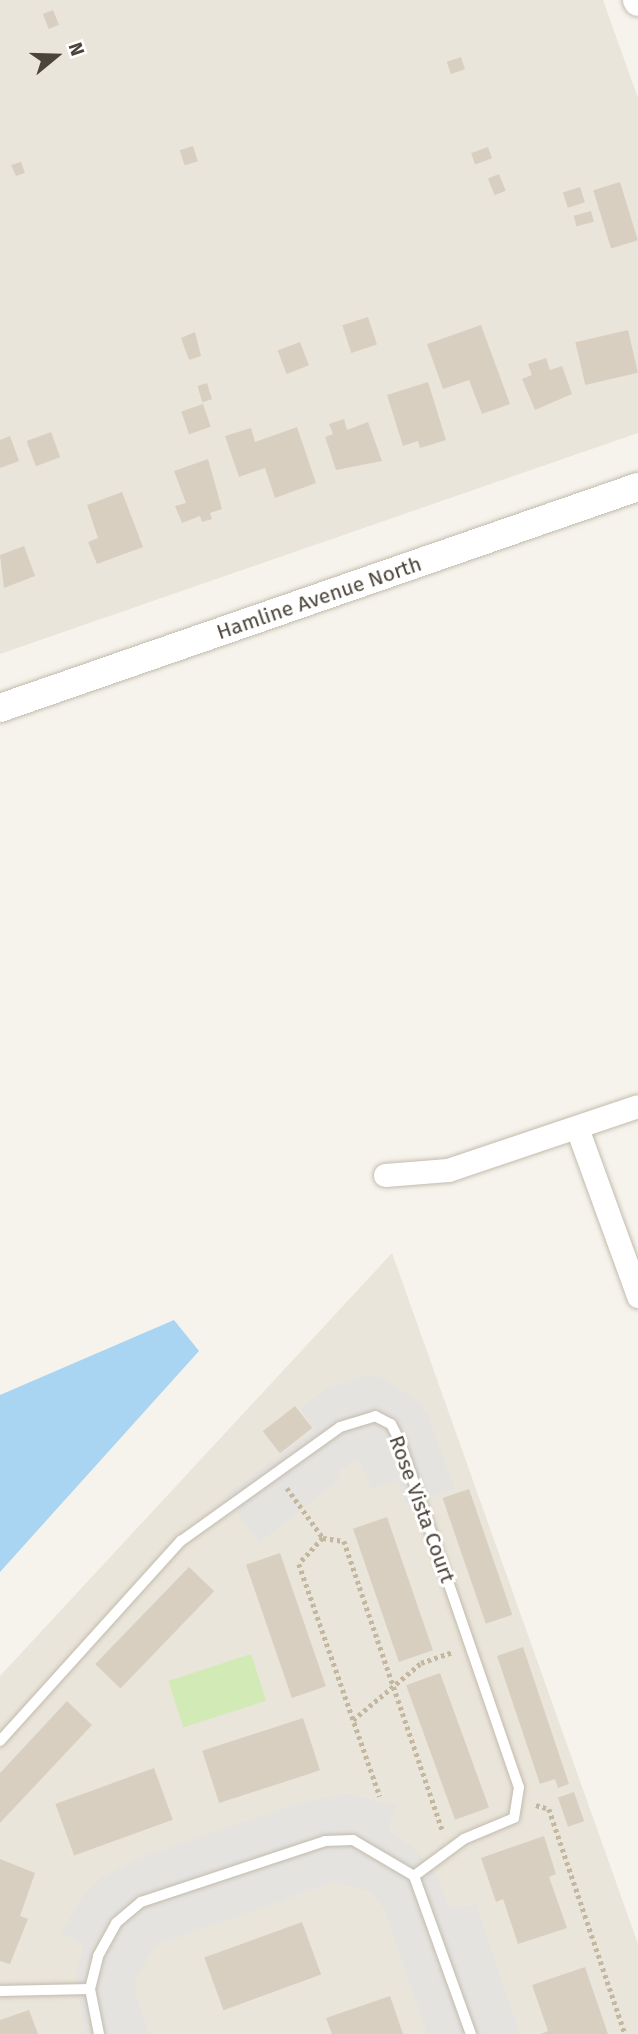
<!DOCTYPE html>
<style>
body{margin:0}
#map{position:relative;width:638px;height:2034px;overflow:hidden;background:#f6f3ec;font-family:"Fira Sans",sans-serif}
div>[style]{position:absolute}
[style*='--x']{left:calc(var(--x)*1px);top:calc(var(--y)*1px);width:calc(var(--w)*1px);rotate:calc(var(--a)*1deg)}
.residential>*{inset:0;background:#eae5da}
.green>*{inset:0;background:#d2eab5;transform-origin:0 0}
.parking>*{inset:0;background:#e5e3e0}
.water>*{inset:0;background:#a9d4f2}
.building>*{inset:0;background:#d8cfc1;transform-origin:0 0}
.path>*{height:4.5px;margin-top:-2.25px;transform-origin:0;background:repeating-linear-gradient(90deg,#c4b79f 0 3.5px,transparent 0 7px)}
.roads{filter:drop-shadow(0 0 2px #c2bbae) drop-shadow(0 0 2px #c2bbae)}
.service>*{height:10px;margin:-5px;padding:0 5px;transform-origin:5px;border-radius:5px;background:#fff}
.minor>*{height:23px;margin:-11.5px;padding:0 11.5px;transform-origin:11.5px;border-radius:11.5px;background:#fff}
.tertiary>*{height:28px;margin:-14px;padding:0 14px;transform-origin:14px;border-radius:14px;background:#fff}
span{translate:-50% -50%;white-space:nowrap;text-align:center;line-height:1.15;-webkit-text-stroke:6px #fff;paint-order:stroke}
.street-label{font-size:21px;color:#4b4439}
.north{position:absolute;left:21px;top:21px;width:70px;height:70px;-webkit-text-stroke:5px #fff;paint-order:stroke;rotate:71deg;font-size:19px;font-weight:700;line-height:28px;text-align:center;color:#4b4439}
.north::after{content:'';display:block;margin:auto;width:24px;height:32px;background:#4b4439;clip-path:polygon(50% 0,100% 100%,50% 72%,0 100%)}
</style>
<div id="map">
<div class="residential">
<div style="clip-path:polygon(0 0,603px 0,638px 98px,638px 433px,0 654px)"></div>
<div style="clip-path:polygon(392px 1253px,638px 1944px,638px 2034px,0 2034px,0 1676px)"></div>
</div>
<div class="green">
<div style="left:251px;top:1654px;width:49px;height:87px;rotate:72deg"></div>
</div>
<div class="parking">
<div style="clip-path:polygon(365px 1375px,381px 1377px,416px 1399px,427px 1413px,455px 1489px,406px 1504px,398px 1481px,371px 1489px,358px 1459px,337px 1472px,341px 1478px,259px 1543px,224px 1496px,314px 1430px,300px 1408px,329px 1387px)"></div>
<div style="clip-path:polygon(348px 1794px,396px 1806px,388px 1830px,415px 1849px,436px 1874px,450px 1909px,476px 1904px,520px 2034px,427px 2034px,384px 1908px,368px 1891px,335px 1882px,154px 1946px,136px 1980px,136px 1996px,149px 2034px,79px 2034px,84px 2032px,76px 1974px,84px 1945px,61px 1933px,86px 1892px,104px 1876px,139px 1858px,302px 1802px)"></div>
</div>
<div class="water">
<div style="clip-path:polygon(174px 1320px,199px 1351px,0 1572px,0 1395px)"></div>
</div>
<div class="building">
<div style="left:53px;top:10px;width:16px;height:11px;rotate:68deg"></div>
<div style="left:461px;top:57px;width:13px;height:15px;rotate:72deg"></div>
<div style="left:193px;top:146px;width:16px;height:14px;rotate:72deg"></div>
<div style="left:488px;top:147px;width:12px;height:18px;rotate:70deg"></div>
<div style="clip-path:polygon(21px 162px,25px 173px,16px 176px,11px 165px)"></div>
<div style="left:499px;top:174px;width:18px;height:12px;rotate:68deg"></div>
<div style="left:620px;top:182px;width:61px;height:28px;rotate:73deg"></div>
<div style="left:580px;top:187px;width:16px;height:18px;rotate:72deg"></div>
<div style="left:591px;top:211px;width:11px;height:18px;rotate:75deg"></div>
<div style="left:368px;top:317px;width:29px;height:27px;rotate:72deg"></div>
<div style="clip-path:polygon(481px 325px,510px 404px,482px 414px,469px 380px,443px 389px,427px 344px)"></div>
<div style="left:628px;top:330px;width:44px;height:54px;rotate:77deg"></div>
<div style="clip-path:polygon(195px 332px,201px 356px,189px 360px,181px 338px)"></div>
<div style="left:300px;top:342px;width:25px;height:24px;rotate:69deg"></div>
<div style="clip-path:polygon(546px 358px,550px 370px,562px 366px,572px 394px,535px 410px,522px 379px,532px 375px,528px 364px)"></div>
<div style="clip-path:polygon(428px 382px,446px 440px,420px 448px,418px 441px,403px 446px,387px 395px)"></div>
<div style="left:207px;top:383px;width:17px;height:10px;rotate:73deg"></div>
<div style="left:203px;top:404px;width:24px;height:23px;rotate:71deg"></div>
<div style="clip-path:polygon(344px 419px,347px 430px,368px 422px,382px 461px,336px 470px,325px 437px,333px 434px,329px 424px)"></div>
<div style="clip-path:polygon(297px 427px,316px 483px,275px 498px,265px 468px,239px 477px,225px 436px,251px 428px,255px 442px)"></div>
<div style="left:51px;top:432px;width:27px;height:26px;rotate:70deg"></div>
<div style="clip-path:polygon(10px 436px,19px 461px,0 468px,0 440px)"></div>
<div style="clip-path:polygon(208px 459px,222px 509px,210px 513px,212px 519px,202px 522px,200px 516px,182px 523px,175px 506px,186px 503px,174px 471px)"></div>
<div style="clip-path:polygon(122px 492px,143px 547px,97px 564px,88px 542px,98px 538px,87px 505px)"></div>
<div style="clip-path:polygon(24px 546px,35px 576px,4px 588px,0 555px)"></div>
<div style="left:295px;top:1406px;width:28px;height:41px;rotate:52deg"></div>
<div style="left:469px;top:1489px;width:133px;height:28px;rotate:71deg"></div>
<div style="left:387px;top:1517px;width:141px;height:36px;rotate:71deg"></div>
<div style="left:280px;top:1553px;width:141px;height:36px;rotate:71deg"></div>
<div style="left:189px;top:1567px;width:35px;height:135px;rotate:44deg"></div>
<div style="clip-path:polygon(523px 1647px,569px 1784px,558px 1788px,555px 1779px,540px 1784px,497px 1656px)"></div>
<div style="left:440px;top:1673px;width:143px;height:36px;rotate:70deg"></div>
<div style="clip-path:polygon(67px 1701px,92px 1725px,0 1823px,0 1773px)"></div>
<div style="left:303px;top:1718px;width:55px;height:106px;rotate:72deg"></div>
<div style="left:154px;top:1768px;width:55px;height:105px;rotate:70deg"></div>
<div style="left:574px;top:1792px;width:31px;height:17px;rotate:71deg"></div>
<div style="clip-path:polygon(544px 1836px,556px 1874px,549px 1877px,567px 1928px,518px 1944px,503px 1899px,496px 1902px,481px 1858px)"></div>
<div style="clip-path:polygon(0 1859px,35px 1873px,20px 1916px,28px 1919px,10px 1964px,0 1961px)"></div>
<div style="left:302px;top:1922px;width:56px;height:104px;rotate:70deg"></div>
<div style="clip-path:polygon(585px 1967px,608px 2034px,541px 2034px,548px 2031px,532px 1985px)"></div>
<div style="clip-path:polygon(390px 1996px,403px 2034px,332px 2034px,326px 2018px)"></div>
<div style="clip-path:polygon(29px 2010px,38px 2034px,0 2034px,0 2020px)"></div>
</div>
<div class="path">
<div style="--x:287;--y:1488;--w:62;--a:54.2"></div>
<div style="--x:323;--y:1538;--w:35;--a:133"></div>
<div style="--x:299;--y:1564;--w:246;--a:70.8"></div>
<div style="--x:323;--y:1538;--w:21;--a:8"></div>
<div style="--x:344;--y:1541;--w:307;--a:71.2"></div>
<div style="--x:353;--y:1720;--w:89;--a:-40"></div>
<div style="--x:421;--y:1663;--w:34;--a:-19"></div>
<div style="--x:536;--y:1805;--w:14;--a:17"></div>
<div style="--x:549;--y:1809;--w:237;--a:71.3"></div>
</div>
<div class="roads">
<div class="service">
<div style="--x:0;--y:1741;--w:270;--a:-47.9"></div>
<div style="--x:181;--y:1541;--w:196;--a:-35.6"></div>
<div style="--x:340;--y:1427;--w:37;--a:-17"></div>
<div style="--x:375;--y:1416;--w:18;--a:27"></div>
<div style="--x:391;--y:1424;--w:20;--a:63"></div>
<div style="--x:400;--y:1442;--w:365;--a:71"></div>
<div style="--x:519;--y:1787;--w:31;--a:99"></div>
<div style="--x:514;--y:1818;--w:54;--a:157.2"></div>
<div style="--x:464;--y:1839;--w:62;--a:143.5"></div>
<div style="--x:0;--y:1991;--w:90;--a:-1.3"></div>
<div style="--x:99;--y:2034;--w:46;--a:-101.3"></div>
<div style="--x:90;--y:1989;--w:34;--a:-76"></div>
<div style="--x:98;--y:1956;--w:38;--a:-61"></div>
<div style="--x:116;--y:1923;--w:33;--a:-40"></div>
<div style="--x:141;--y:1902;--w:194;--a:-18.3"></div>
<div style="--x:325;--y:1841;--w:28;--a:-2"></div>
<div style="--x:353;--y:1840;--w:71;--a:30.5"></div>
<div style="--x:414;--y:1876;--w:168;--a:70.2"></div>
</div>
<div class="minor">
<div style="--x:577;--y:1128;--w:179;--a:70"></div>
<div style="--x:385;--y:1175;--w:63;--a:-4.5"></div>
<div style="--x:448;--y:1170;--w:200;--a:-18.6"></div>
</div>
<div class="tertiary">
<div style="--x:637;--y:0;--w:2;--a:63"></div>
<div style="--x:0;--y:708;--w:675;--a:-19.11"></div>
</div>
</div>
<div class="street-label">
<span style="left:319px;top:598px;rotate:-19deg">Hamline Avenue North</span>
<span style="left:422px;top:1509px;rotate:70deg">Rose Vista Court</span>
</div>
<div class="north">N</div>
</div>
